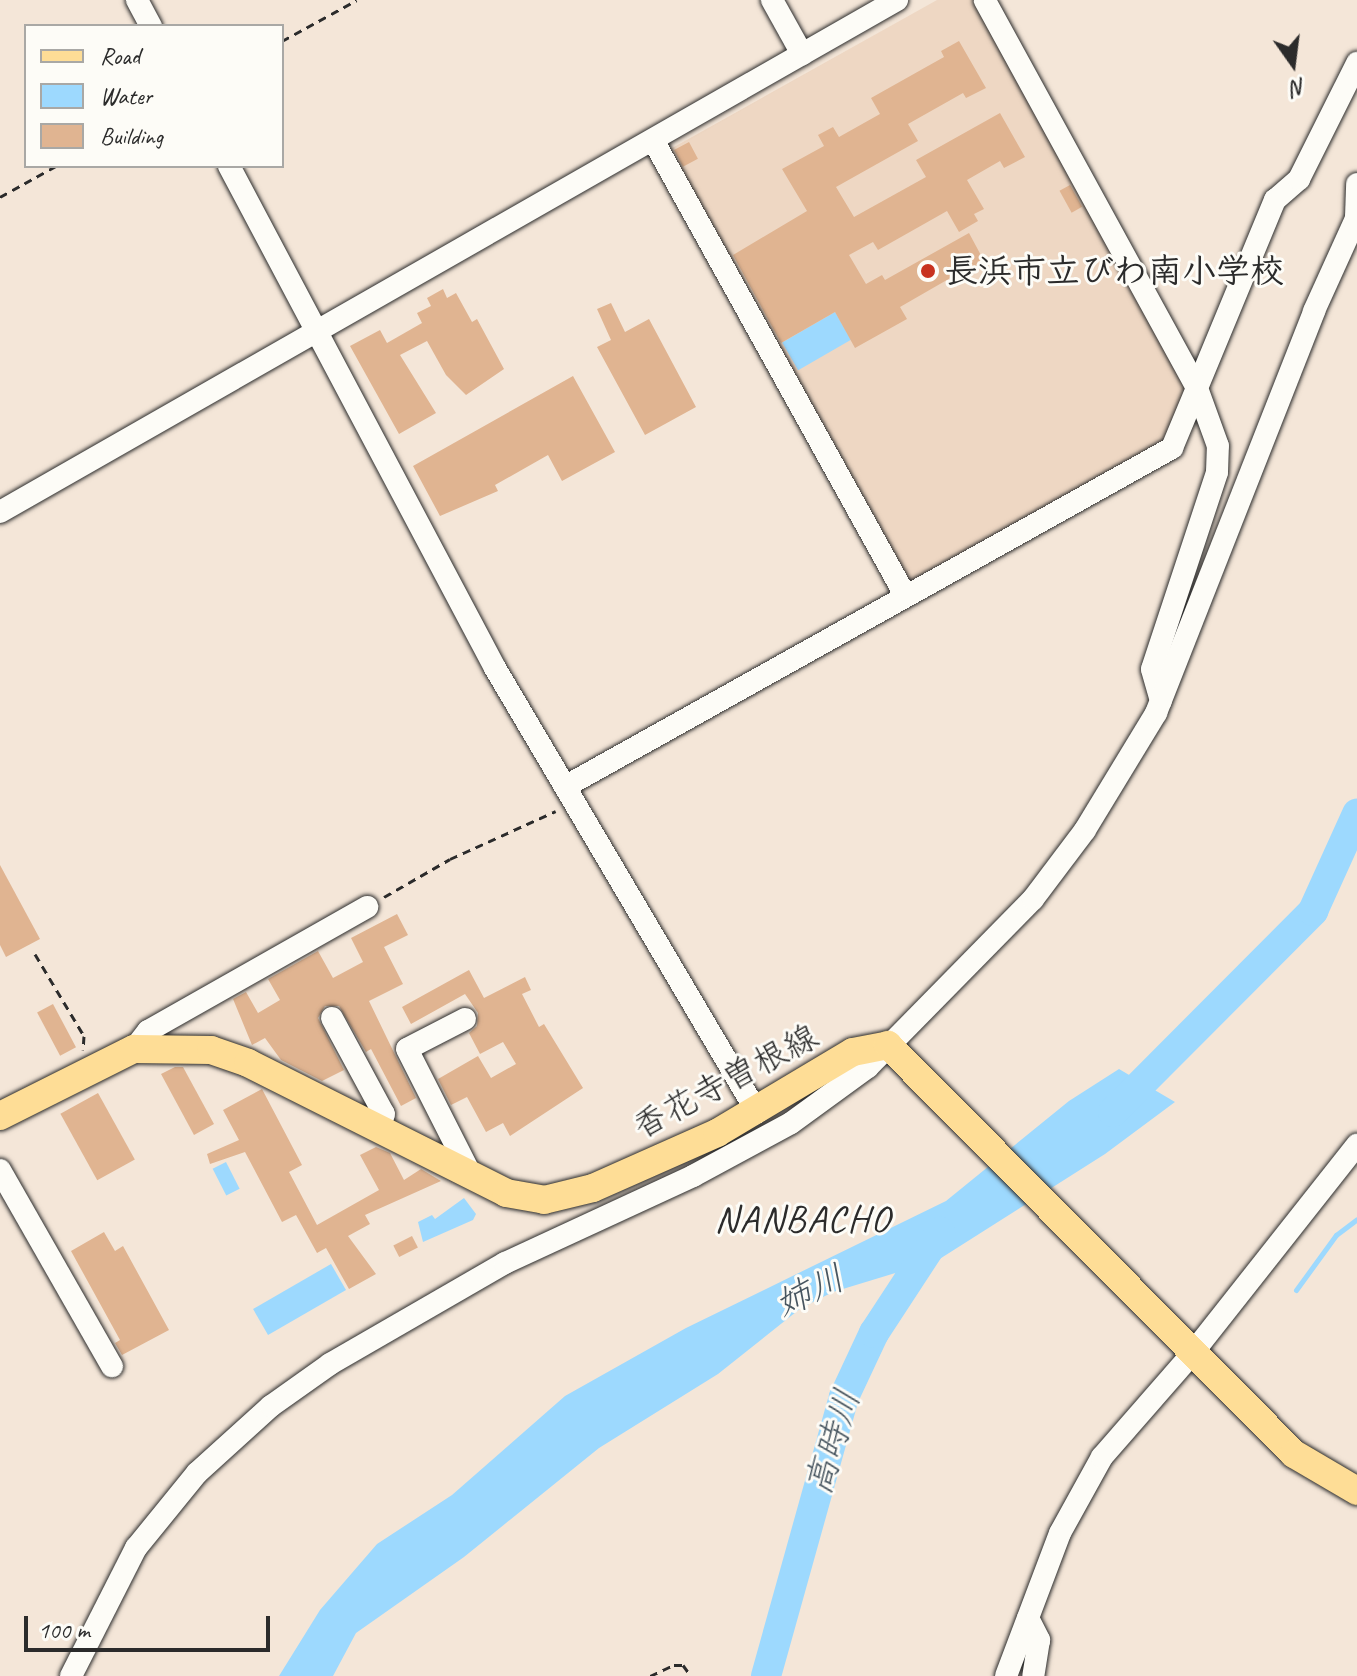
<!DOCTYPE html>
<meta charset="utf-8">
<style>
body{margin:0}
#map{position:relative;width:1357px;height:1676px;overflow:hidden;background:#f4e6d8;font-family:Caveat,"Klee One",sans-serif}
div>[style]{position:absolute}
[style*='--x']{left:calc(var(--x)*1px);top:calc(var(--y)*1px);width:calc(var(--w)*1px);rotate:calc(var(--a)*1deg)}
.built>*{inset:0;background:#eed7c3}
.water>*{inset:0;background:#9dd9fe;transform-origin:0 0}
.stream>*{height:5px;margin:-2.5px;padding:0 2.5px;transform-origin:2.5px;border-radius:2.5px;background:#9dd9fe}
.river>*{height:30px;margin:-15px;padding:0 15px;transform-origin:15px;border-radius:15px;background:#9dd9fe}
.building>*{inset:0;background:#e0b491;transform-origin:0 0}
.path>*{height:3px;margin-top:-1.5px;transform-origin:0;background:repeating-linear-gradient(90deg,#2b2b2b 0 8px,transparent 0 14px)}
.roads{filter:drop-shadow(0 0 2px #2b2b2b) drop-shadow(0 0 2px #2b2b2b)}
.minor>*{height:22px;margin:-11px;padding:0 11px;transform-origin:11px;border-radius:11px;background:#fdfcf7}
.major>*{height:28px;margin:-14px;padding:0 14px;transform-origin:14px;border-radius:14px;background:#fedd96}
.dots>*{width:22px;height:22px;translate:-50% -50%;box-sizing:border-box;border:4px solid #fdfcf7;border-radius:50%}
span{translate:-50% -50%;white-space:nowrap;text-align:center;line-height:1.15;-webkit-text-stroke:6px #fdfcf7;paint-order:stroke}
.poi-label{font-size:34px;color:#2b2b2b;font-weight:700}
.left{translate:0 -50%;text-align:left}
.street-label{font-size:34px;color:#2b2b2b}
.water-label{font-size:36px;color:#485660;font-style:italic}
.quarter-label{font-size:38px;color:#2b2b2b;letter-spacing:2px}
.legend{position:absolute;left:24px;top:24px;width:260px;height:144px;box-sizing:border-box;background:#fdfcf7;border:2px solid #a9a8a5;margin:0;padding:10px 14px;list-style:none;font-size:24px;color:#2b2b2b}
.legend li{display:flex;align-items:center;gap:16px;height:40px}
.legend b{width:40px;border:2px solid #a9a8a5}
.north{position:absolute;left:1253px;top:24px;width:80px;height:80px;-webkit-text-stroke:6px #fdfcf7;paint-order:stroke;rotate:166deg;font-size:22px;font-weight:700;line-height:32px;text-align:center;color:#2b2b2b}
.north::after{content:'';display:block;margin:auto;width:28px;height:36px;background:#2b2b2b;clip-path:polygon(50% 0,100% 100%,50% 72%,0 100%)}
.scale{position:absolute;left:24px;top:1616px;width:246px;height:36px;box-sizing:border-box;border:4px solid #2b2b2b;border-top:0;padding-left:10px;font-size:24px;line-height:28px;white-space:nowrap;color:#2b2b2b;-webkit-text-stroke:6px #fdfcf7;paint-order:stroke}
</style>
<div id="map">
<div class="built">
<div style="clip-path:polygon(937px 0,976px 0,1190px 389px,1166px 440px,912px 586px,665px 152px)"></div>
</div>
<div class="water">
<div style="left:835px;top:312px;width:32px;height:61px;rotate:60deg"></div>
<div style="clip-path:polygon(1119px 1069px,1175px 1102px,1105px 1154px,938px 1260px,833px 1292px,801px 1308px,718px 1374px,599px 1448px,464px 1557px,356px 1633px,333px 1676px,279px 1676px,320px 1610px,377px 1544px,452px 1495px,565px 1396px,686px 1328px,946px 1201px,1069px 1101px)"></div>
<div style="left:226px;top:1162px;width:30px;height:15px;rotate:63deg"></div>
<div style="clip-path:polygon(464px 1198px,476px 1214px,473px 1220px,423px 1242px,418px 1222px,432px 1215px,435px 1219px)"></div>
<div style="left:331px;top:1264px;width:30px;height:90px;rotate:60deg"></div>
</div>
<div class="stream">
<div style="--x:1296;--y:1290;--w:68;--a:-54"></div>
<div style="--x:1336;--y:1235;--w:26;--a:-37"></div>
</div>
<div class="river">
<div style="--x:1113;--y:1112;--w:284;--a:-45.1"></div>
<div style="--x:1313;--y:911;--w:107;--a:-65.6"></div>
<div style="--x:766;--y:1676;--w:290;--a:-74.4"></div>
<div style="--x:844;--y:1397;--w:71;--a:-64.9"></div>
<div style="--x:874;--y:1333;--w:121;--a:-56.8"></div>
</div>
<div class="building">
<div style="clip-path:polygon(959px 41px,986px 88px,966px 98px,963px 93px,908px 124px,918px 141px,836px 187px,854px 217px,926px 177px,916px 160px,1000px 113px,1025px 157px,1004px 168px,1000px 161px,967px 180px,984px 209px,974px 214px,978px 221px,959px 232px,947px 211px,878px 250px,873px 242px,849px 255px,866px 284px,882px 275px,885px 280px,969px 233px,983px 259px,977px 262px,981px 267px,962px 278px,959px 273px,900px 307px,907px 319px,855px 348px,835px 312px,781px 343px,733px 255px,807px 211px,782px 169px,824px 146px,818px 135px,833px 127px,839px 137px,880px 114px,871px 98px,944px 57px,941px 51px)"></div>
<div style="left:689px;top:142px;width:19px;height:17px;rotate:62deg"></div>
<div style="left:1070px;top:185px;width:25px;height:12px;rotate:61deg"></div>
<div style="clip-path:polygon(443px 289px,447px 298px,456px 293px,472px 322px,477px 319px,504px 369px,466px 395px,446px 375px,427px 341px,400px 355px,436px 413px,399px 434px,350px 346px,380px 330px,387px 343px,422px 323px,417px 313px,431px 306px,427px 298px)"></div>
<div style="clip-path:polygon(611px 303px,625px 332px,649px 319px,696px 407px,645px 435px,597px 347px,611px 340px,597px 309px)"></div>
<div style="clip-path:polygon(573px 376px,615px 452px,562px 481px,548px 455px,495px 485px,498px 491px,440px 516px,413px 466px)"></div>
<div style="clip-path:polygon(0 865px,40px 939px,6px 957px,0 945px)"></div>
<div style="clip-path:polygon(397px 914px,408px 935px,384px 947px,403px 984px,369px 1001px,416px 1098px,401px 1106px,371px 1049px,366px 1052px,339px 1006px,325px 1006px,318px 1018px,344px 1070px,322px 1081px,281px 1060px,265px 1038px,252px 1045px,233px 999px,246px 992px,258px 1013px,280px 1000px,268px 979px,318px 951px,333px 978px,363px 962px,351px 938px)"></div>
<div style="clip-path:polygon(469px 970px,484px 998px,525px 977px,531px 990px,522px 994px,539px 1027px,544px 1024px,583px 1088px,510px 1136px,503px 1123px,486px 1132px,467px 1097px,451px 1105px,438px 1079px,478px 1056px,491px 1078px,516px 1064px,503px 1042px,480px 1054px,469px 1033px,477px 1026px,478px 1013px,465px 994px,411px 1024px,402px 1007px)"></div>
<div style="left:53px;top:1004px;width:49px;height:18px;rotate:62deg"></div>
<div style="clip-path:polygon(175px 1067px,183px 1067px,214px 1124px,194px 1135px,161px 1074px)"></div>
<div style="clip-path:polygon(262px 1089px,302px 1165px,289px 1172px,317px 1225px,379px 1190px,360px 1155px,376px 1147px,390px 1153px,404px 1180px,421px 1169px,441px 1181px,365px 1215px,370px 1224px,348px 1236px,376px 1274px,349px 1289px,326px 1248px,317px 1253px,296px 1215px,282px 1222px,245px 1152px,210px 1164px,207px 1154px,239px 1140px,223px 1110px)"></div>
<div style="left:98px;top:1093px;width:76px;height:43px;rotate:61deg"></div>
<div style="clip-path:polygon(104px 1232px,115px 1251px,123px 1246px,169px 1330px,122px 1355px,115px 1343px,120px 1340px,71px 1251px)"></div>
<div style="left:412px;top:1236px;width:13px;height:21px;rotate:63deg"></div>
</div>
<div class="path">
<div style="--x:282;--y:41;--w:85;--a:-28.7"></div>
<div style="--x:0;--y:197;--w:64;--a:-29"></div>
<div style="--x:384;--y:897;--w:76;--a:-29.9"></div>
<div style="--x:450;--y:859;--w:116;--a:-24.4"></div>
<div style="--x:35;--y:954;--w:96;--a:59.1"></div>
<div style="--x:84;--y:1036;--w:14;--a:94"></div>
<div style="--x:650;--y:1676;--w:26;--a:-25"></div>
<div style="--x:674;--y:1665;--w:9;--a:0"></div>
<div style="--x:683;--y:1665;--w:14;--a:54"></div>
</div>
<div class="roads">
<div class="minor">
<div style="--x:137;--y:0;--w:30;--a:62"></div>
<div style="--x:772;--y:0;--w:62;--a:60.9"></div>
<div style="--x:653;--y:140;--w:520;--a:61.02"></div>
<div style="--x:229;--y:166;--w:568;--a:62.08"></div>
<div style="--x:495;--y:668;--w:516;--a:59.46"></div>
<div style="--x:1356;--y:217;--w:33;--a:-88"></div>
<div style="--x:0;--y:512;--w:1033;--a:-29.72"></div>
<div style="--x:1161;--y:701;--w:33;--a:-106"></div>
<div style="--x:1152;--y:669;--w:207;--a:-71.7"></div>
<div style="--x:1217;--y:472;--w:26;--a:-88"></div>
<div style="--x:1218;--y:446;--w:62;--a:-109.9"></div>
<div style="--x:1197;--y:388;--w:204;--a:-67.5"></div>
<div style="--x:1275;--y:200;--w:32;--a:-41"></div>
<div style="--x:1299;--y:179;--w:130;--a:-63.4"></div>
<div style="--x:568;--y:785;--w:692;--a:-29.16"></div>
<div style="--x:1172;--y:448;--w:65;--a:-67.4"></div>
<div style="--x:1197;--y:388;--w:442;--a:-118.7"></div>
<div style="--x:332;--y:1018;--w:109;--a:61.6"></div>
<div style="--x:384;--y:1114;--w:16;--a:108"></div>
<div style="--x:465;--y:1019;--w:65;--a:152.7"></div>
<div style="--x:407;--y:1049;--w:141;--a:63.1"></div>
<div style="--x:134;--y:1049;--w:23;--a:-52"></div>
<div style="--x:148;--y:1031;--w:252;--a:-29.5"></div>
<div style="--x:0;--y:1170;--w:226;--a:60.3"></div>
<div style="--x:1028;--y:1618;--w:25;--a:63"></div>
<div style="--x:1039;--y:1640;--w:36;--a:99"></div>
<div style="--x:71;--y:1676;--w:144;--a:-63.1"></div>
<div style="--x:136;--y:1548;--w:97;--a:-50.9"></div>
<div style="--x:197;--y:1473;--w:100;--a:-42.2"></div>
<div style="--x:271;--y:1406;--w:72;--a:-35.4"></div>
<div style="--x:330;--y:1364;--w:202;--a:-30"></div>
<div style="--x:505;--y:1263;--w:207;--a:-24.8"></div>
<div style="--x:693;--y:1176;--w:111;--a:-28.4"></div>
<div style="--x:791;--y:1123;--w:95;--a:-36"></div>
<div style="--x:868;--y:1067;--w:235;--a:-45.5"></div>
<div style="--x:1033;--y:899;--w:86;--a:-53"></div>
<div style="--x:1085;--y:830;--w:137;--a:-58.7"></div>
<div style="--x:1156;--y:713;--w:432;--a:-68.5"></div>
<div style="--x:1314;--y:311;--w:104;--a:-65.6"></div>
<div style="--x:1006;--y:1676;--w:153;--a:-69.3"></div>
<div style="--x:1060;--y:1533;--w:87;--a:-61.1"></div>
<div style="--x:1102;--y:1457;--w:135;--a:-48.9"></div>
<div style="--x:1191;--y:1355;--w:268;--a:-51.7"></div>
</div>
<div class="major">
<div style="--x:0;--y:1116;--w:150;--a:-26.6"></div>
<div style="--x:134;--y:1049;--w:77;--a:0.7"></div>
<div style="--x:211;--y:1050;--w:39;--a:19"></div>
<div style="--x:248;--y:1063;--w:289;--a:26.7"></div>
<div style="--x:506;--y:1193;--w:39;--a:10"></div>
<div style="--x:544;--y:1200;--w:50;--a:-13.8"></div>
<div style="--x:593;--y:1188;--w:136;--a:-23.9"></div>
<div style="--x:717;--y:1133;--w:158;--a:-30.8"></div>
<div style="--x:853;--y:1052;--w:36;--a:-11"></div>
<div style="--x:888;--y:1045;--w:576;--a:45.21"></div>
<div style="--x:1294;--y:1454;--w:73;--a:30.4"></div>
</div>
</div>
<div class="dots">
<div style="left:928px;top:271px;background:#c8321e"></div>
</div>
<div class="poi-label">
<span class="left" style="left:944px;top:271px">長浜市立びわ南小学校</span>
</div>
<div class="street-label">
<span style="left:725px;top:1081px;rotate:-28deg">香花寺曽根線</span>
</div>
<div class="water-label">
<span style="left:810px;top:1291px;rotate:-25deg">姉川</span>
<span style="left:833px;top:1442px;rotate:-73deg">高時川</span>
</div>
<div class="quarter-label">
<span style="left:803px;top:1219px">NANBACHO</span>
</div>
<ul class="legend">
<li><b style="height:10px;background:#fedd96"></b>Road</li>
<li><b style="height:22px;background:#9dd9fe"></b>Water</li>
<li><b style="height:22px;background:#e0b491"></b>Building</li>
</ul>
<div class="north">N</div>
<div class="scale">100 m</div>
</div>
